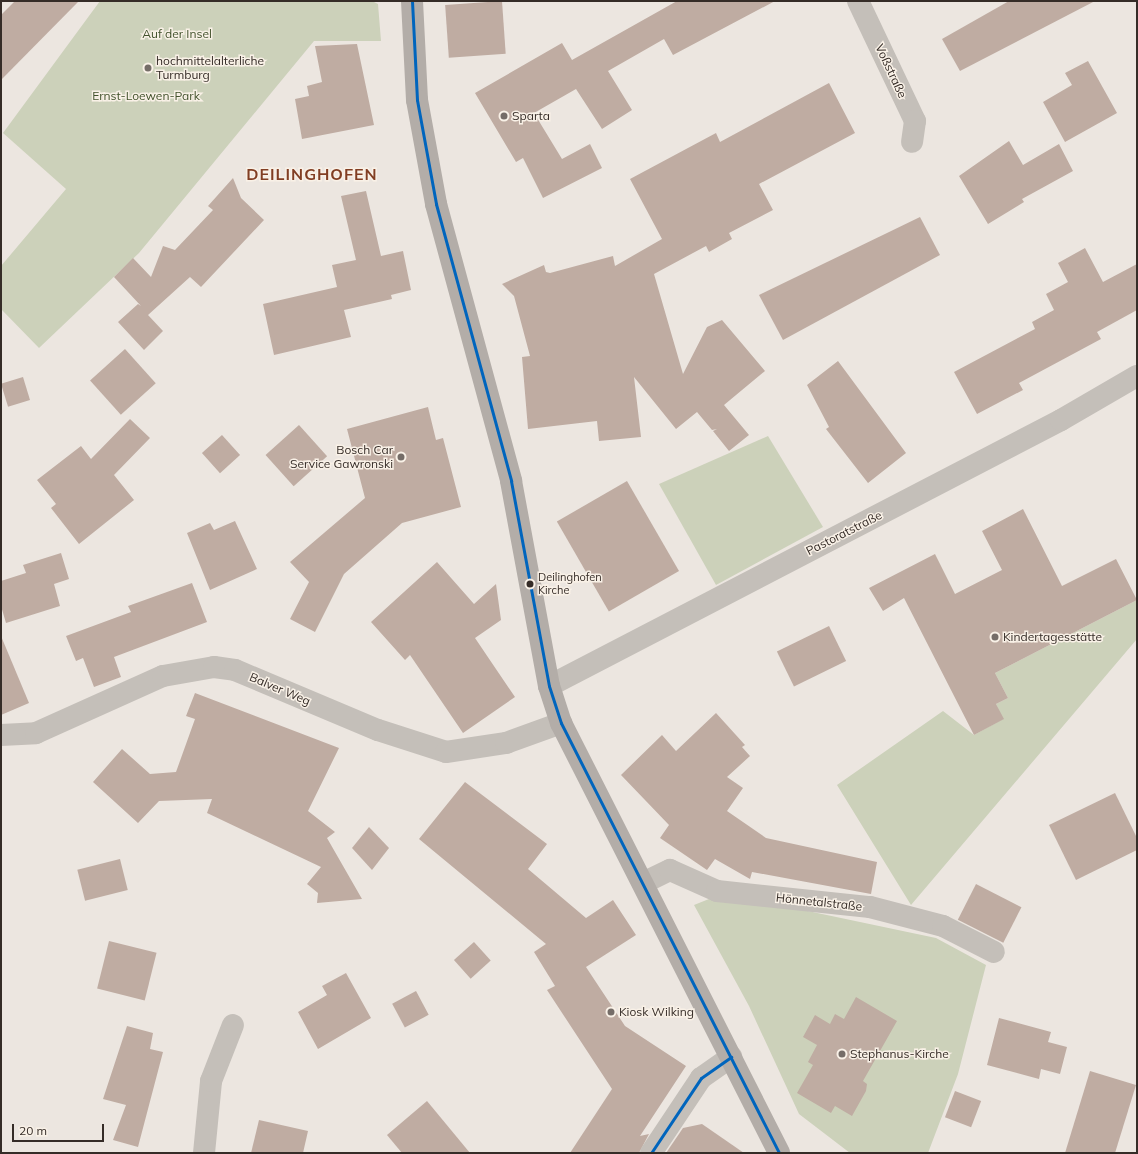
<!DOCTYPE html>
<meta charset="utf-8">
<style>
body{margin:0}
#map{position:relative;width:1138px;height:1154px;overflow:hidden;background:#ece6e0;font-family:Mulish,sans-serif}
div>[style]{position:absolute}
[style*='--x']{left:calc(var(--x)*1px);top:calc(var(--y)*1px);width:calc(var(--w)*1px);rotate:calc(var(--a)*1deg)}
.green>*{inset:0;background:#ccd1ba}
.building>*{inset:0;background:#bfaca2;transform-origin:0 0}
.minor>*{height:22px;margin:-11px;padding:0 11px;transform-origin:11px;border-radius:11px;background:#c4bfb9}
.major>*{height:22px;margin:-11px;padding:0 11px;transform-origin:11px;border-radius:11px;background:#b3ada8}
.bus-1>*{height:3px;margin:-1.5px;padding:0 1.5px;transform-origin:1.5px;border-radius:1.5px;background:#0065bd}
.dots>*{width:11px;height:11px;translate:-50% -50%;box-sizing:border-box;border:2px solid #f9f1e7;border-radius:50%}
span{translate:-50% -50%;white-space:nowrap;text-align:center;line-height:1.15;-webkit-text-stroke:3px #f9f1e7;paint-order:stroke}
.bus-label{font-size:11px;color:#352c27}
.left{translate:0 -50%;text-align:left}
.park-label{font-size:12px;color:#42522c}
.poi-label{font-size:12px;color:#352c27}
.right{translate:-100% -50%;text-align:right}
.street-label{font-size:12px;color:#352c27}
.district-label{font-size:16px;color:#813e23;font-weight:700;letter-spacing:1px}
.frame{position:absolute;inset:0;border:2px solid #352c27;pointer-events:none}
.scale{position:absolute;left:12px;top:1124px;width:92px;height:18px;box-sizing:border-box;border:2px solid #352c27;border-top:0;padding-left:5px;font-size:12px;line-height:14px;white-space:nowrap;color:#352c27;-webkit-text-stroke:3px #f9f1e7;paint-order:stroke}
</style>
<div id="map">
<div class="green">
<div style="clip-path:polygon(100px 1px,372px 1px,378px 4px,381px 41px,314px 41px,139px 253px,39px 348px,1px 309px,1px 266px,66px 189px,3px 133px)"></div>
<div style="clip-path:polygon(768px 436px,823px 527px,716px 585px,659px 484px)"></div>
<div style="clip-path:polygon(1137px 600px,1137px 639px,911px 905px,837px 785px,943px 711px,974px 735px,1003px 719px,996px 704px,1008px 698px,995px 673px)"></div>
<div style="clip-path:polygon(709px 899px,803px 910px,936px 938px,986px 965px,958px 1074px,928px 1153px,850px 1153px,799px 1114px,749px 1006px,694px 905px)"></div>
</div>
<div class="building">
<div style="clip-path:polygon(15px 1px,79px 1px,1px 80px,1px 15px)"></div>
<div style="left:502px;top:1px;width:53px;height:57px;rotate:86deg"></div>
<div style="clip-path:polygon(677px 1px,775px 1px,673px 55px,664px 39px,608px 71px,632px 110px,602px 129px,576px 89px,534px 113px,562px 159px,590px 144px,602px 168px,543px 198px,523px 158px,516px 162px,475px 93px,562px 43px,572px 60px)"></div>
<div style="clip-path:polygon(1009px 1px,1095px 1px,960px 71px,942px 39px)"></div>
<div style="clip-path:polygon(357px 44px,374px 125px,302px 139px,295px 99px,309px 96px,307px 86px,322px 82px,315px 46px)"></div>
<div style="clip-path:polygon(1088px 61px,1117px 113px,1065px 142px,1043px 102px,1072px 85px,1065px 73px)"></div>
<div style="clip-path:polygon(829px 83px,855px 133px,759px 184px,773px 210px,729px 233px,732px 239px,709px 252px,706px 246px,654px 274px,683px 374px,707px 327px,722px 320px,765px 371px,724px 405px,749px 435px,729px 451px,713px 431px,717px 429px,712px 430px,697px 412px,676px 429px,634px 377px,641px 437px,599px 441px,597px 421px,528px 429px,522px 357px,530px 356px,514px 296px,502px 284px,544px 265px,546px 272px,550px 273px,613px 256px,615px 266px,662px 239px,630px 179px,716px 133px,720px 142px)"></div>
<div style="clip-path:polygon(1009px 141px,1023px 165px,1059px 144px,1073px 171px,1022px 199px,1024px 202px,988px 224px,959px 176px)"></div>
<div style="clip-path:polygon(233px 178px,241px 198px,264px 220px,201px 287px,190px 277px,148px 315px,163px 331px,144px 350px,118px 322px,138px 304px,141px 306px,114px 277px,133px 258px,151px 277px,163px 246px,175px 250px,213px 210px,208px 206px)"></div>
<div style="clip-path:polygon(366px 191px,381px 256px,403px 251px,411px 290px,391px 295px,392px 299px,344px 310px,351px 337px,274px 355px,263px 304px,337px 287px,332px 265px,356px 260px,341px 196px)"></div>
<div style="clip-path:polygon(920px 217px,940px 255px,783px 340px,759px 295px)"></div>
<div style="clip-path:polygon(1085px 248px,1103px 282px,1137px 264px,1137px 310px,1097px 332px,1101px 339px,1019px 383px,1023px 390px,977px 414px,954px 372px,1035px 329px,1032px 322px,1054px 310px,1046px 294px,1068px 282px,1058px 263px)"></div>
<div style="left:125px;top:349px;width:46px;height:47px;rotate:48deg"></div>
<div style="clip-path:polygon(838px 361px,906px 453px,868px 483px,826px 429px,829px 427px,807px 385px)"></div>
<div style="left:23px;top:377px;width:24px;height:23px;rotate:73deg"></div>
<div style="clip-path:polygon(428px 407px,436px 440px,443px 438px,461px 507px,402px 523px,344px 574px,315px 632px,290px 619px,309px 582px,290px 562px,365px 498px,347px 429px)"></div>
<div style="clip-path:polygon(130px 419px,150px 438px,114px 475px,134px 500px,79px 544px,51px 508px,56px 504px,37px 480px,81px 446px,91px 459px)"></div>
<div style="left:299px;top:425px;width:42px;height:45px;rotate:48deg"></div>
<div style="left:222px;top:435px;width:27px;height:27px;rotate:48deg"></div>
<div style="left:627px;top:481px;width:104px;height:81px;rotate:60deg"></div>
<div style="clip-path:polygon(1023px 509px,1062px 586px,1116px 559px,1137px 600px,995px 673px,1008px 698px,996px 704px,1004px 719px,974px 735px,904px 598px,883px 611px,869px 588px,935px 554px,955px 594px,1002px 570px,982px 531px)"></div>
<div style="clip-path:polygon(235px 521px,257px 569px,210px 590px,187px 533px,210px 523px,214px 530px)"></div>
<div style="clip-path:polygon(61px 553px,69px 579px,54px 584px,60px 606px,6px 623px,1px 606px,1px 581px,26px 573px,23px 565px)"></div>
<div style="clip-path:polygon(437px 562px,474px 604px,496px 584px,501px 620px,475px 638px,515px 697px,463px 733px,410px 655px,405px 660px,371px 622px)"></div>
<div style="clip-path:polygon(192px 583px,207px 622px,114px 657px,121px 677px,94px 687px,83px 658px,76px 661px,66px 636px,131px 612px,128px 606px)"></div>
<div style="left:829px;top:626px;width:39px;height:58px;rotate:64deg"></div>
<div style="clip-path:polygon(1px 636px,29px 703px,1px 715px)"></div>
<div style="clip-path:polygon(195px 693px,339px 748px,308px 811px,335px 832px,327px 838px,362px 899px,317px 903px,318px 893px,307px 884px,321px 867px,207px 813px,212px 799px,159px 801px,138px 823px,93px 782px,122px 749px,150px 774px,176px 772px,195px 719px,186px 716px)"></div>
<div style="clip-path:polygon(716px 713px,745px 745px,742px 747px,750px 756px,727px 777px,743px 788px,727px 811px,766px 838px,877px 862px,871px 894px,752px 872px,750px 879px,715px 859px,707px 870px,660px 838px,669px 825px,621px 775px,662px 735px,676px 751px)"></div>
<div style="clip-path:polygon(465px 782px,547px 844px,528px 869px,586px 918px,613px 900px,636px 935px,586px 967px,625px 1026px,686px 1066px,640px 1136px,649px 1134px,639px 1153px,570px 1153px,612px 1089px,547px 990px,555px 986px,534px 952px,546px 944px,419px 839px)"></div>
<div style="clip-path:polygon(1115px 793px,1137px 838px,1137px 850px,1076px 880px,1049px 825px)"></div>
<div style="clip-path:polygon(369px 827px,389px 848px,372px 870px,352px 848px)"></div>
<div style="left:120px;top:859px;width:32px;height:44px;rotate:76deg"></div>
<div style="left:976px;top:884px;width:51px;height:40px;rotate:27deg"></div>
<div style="left:109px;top:941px;width:49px;height:49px;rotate:14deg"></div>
<div style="left:474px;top:942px;width:25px;height:27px;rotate:48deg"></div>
<div style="clip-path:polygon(346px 973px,371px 1018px,318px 1049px,298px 1012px,327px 995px,322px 986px)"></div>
<div style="left:416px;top:991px;width:27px;height:27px;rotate:62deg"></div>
<div style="clip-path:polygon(856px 997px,897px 1021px,863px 1081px,867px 1084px,866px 1091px,852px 1116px,835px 1106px,831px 1113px,797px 1093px,813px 1065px,808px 1062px,817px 1045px,803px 1037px,815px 1015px,830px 1024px,835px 1014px,844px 1019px)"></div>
<div style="clip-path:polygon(999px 1018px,1051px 1032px,1048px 1042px,1067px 1047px,1060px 1074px,1041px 1069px,1039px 1079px,987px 1065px)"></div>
<div style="clip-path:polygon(127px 1026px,153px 1033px,150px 1049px,163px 1052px,138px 1147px,113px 1140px,126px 1105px,103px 1099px)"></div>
<div style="clip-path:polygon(1090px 1071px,1136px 1085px,1115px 1153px,1065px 1153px)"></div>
<div style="left:955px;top:1091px;width:28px;height:28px;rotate:21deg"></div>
<div style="clip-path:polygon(427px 1101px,470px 1153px,402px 1153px,387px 1135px)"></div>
<div style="clip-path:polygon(259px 1120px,308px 1131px,303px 1153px,251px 1153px)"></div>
<div style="clip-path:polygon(702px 1124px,744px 1153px,666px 1153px,683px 1128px)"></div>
</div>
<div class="minor">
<div style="--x:858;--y:1;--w:133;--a:64.6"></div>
<div style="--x:915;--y:121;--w:21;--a:98"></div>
<div style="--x:549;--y:686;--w:577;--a:-27.45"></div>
<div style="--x:1061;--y:420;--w:88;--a:-30.1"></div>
<div style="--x:1;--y:735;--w:35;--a:-3"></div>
<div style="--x:36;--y:733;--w:139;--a:-24.2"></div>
<div style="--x:163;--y:676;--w:52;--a:-10"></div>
<div style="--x:214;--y:667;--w:21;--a:8"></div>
<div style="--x:235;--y:670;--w:155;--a:22.8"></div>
<div style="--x:378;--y:730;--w:71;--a:17.9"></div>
<div style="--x:446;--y:752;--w:61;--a:-8.5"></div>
<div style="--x:506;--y:743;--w:59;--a:-20"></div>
<div style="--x:643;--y:883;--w:30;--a:-26"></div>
<div style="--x:670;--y:870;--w:51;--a:24.1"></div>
<div style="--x:717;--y:891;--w:154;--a:6"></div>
<div style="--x:870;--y:907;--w:75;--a:14.6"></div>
<div style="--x:943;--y:926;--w:57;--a:27"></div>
<div style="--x:204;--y:1153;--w:72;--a:-84.4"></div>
<div style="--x:211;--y:1081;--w:60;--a:-68.6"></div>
<div style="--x:651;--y:1153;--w:90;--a:-56.3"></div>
<div style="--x:701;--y:1078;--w:37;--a:-35"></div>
</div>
<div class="major">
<div style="--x:412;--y:1;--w:99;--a:87.1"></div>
<div style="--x:417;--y:100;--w:106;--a:79.6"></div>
<div style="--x:436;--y:204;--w:287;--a:74.8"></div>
<div style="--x:511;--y:481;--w:208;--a:79.5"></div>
<div style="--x:549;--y:686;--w:39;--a:72"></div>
<div style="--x:561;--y:723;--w:482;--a:63.1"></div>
</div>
<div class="bus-1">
<div style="--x:412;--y:1;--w:99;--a:87.1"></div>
<div style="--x:417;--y:100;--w:106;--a:79.6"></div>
<div style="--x:436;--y:204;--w:287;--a:74.8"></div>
<div style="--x:511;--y:481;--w:208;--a:79.5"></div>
<div style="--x:549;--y:686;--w:39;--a:72"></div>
<div style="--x:561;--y:723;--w:482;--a:63.1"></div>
<div style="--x:651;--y:1153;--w:90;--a:-56.3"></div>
<div style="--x:701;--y:1078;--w:37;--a:-35"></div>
</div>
<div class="dots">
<div style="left:148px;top:68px;background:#756d68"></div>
<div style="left:504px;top:116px;background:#756d68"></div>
<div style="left:401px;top:457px;background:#756d68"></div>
<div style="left:530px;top:584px;background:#352c27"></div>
<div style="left:995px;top:637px;background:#756d68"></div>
<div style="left:611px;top:1012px;background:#756d68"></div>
<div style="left:842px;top:1054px;background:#756d68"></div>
</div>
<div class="bus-label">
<span class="left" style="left:538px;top:584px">Deilinghofen<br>Kirche</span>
</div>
<div class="park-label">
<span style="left:177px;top:34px">Auf der Insel</span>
<span style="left:146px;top:96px">Ernst-Loewen-Park</span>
</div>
<div class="poi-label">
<span class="left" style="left:156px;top:68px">hochmittelalterliche<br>Turmburg</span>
<span class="left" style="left:512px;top:116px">Sparta</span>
<span class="right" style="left:393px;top:457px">Bosch Car<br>Service Gawronski</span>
<span class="left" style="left:1003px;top:637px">Kindertagesstätte</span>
<span class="left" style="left:619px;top:1012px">Kiosk Wilking</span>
<span class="left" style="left:850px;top:1054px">Stephanus-Kirche</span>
</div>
<div class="street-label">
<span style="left:891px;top:71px;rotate:65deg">Voßstraße</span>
<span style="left:844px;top:533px;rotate:-27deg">Pastoratstraße</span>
<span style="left:280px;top:689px;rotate:23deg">Balver Weg</span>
<span style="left:819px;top:902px;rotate:6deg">Hönnetalstraße</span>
</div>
<div class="district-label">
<span style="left:312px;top:174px">DEILINGHOFEN</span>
</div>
<div class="frame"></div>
<div class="scale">20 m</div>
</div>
